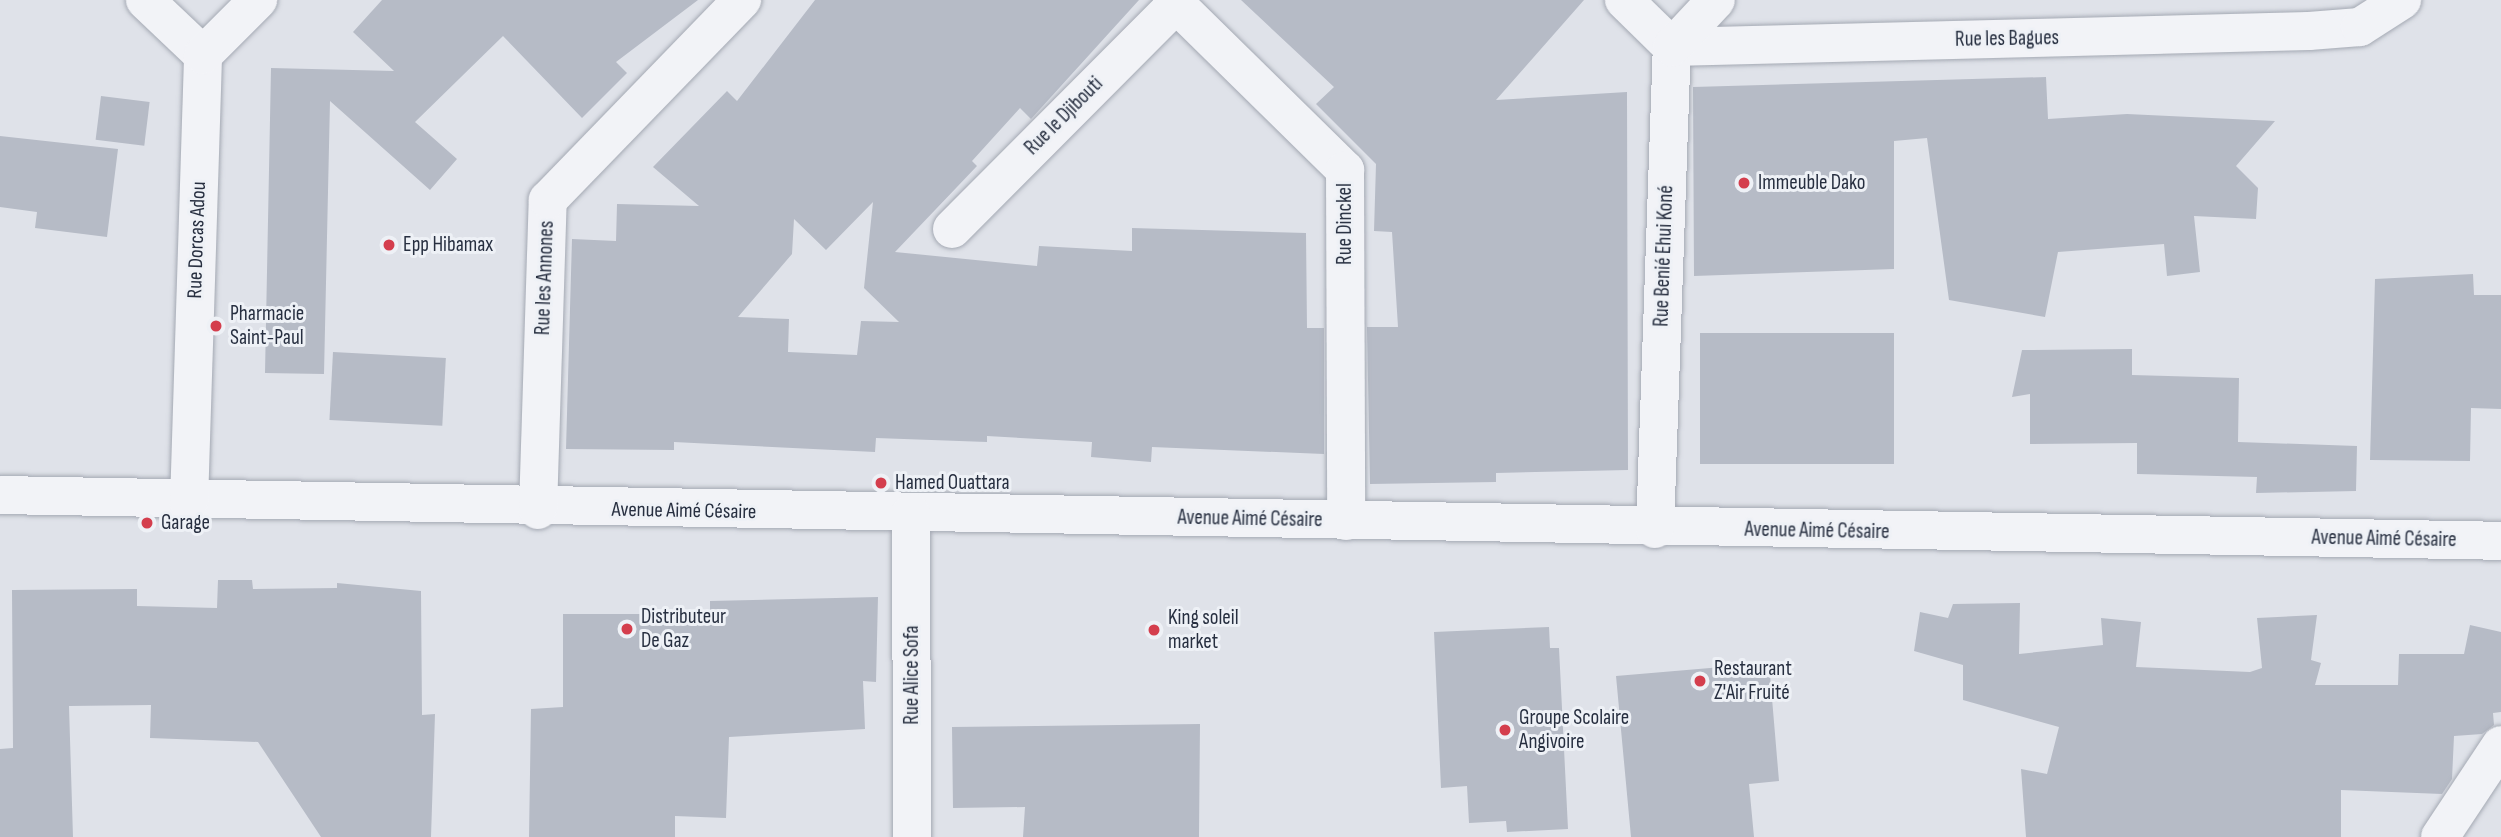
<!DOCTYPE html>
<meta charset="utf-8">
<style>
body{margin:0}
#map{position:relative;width:2501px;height:837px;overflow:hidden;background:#dfe2e9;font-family:"Sofia Sans Condensed",sans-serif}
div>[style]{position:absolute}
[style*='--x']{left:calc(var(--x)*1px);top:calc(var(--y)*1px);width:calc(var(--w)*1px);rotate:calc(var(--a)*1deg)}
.building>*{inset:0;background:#b6bbc6;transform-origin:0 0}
.roads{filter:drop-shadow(0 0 2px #a4a9b3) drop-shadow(0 0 2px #a4a9b3)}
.minor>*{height:38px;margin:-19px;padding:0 19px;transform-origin:19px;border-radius:19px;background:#f2f3f7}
.dots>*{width:19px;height:19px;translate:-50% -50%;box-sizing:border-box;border:4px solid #eef1f6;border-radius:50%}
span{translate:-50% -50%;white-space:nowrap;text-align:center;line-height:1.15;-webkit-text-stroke:6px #eef1f6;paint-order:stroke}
.street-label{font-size:21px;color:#272f40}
.poi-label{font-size:21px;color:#272f40}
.left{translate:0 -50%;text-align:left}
</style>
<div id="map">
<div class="building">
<div style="clip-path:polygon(382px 0,698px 0,616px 62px,627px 73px,582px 118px,503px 36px,415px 122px,457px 159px,430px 190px,330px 101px,324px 374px,265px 373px,271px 68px,394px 71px,353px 32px)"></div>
<div style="clip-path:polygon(evenodd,815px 0,1139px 0,1031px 119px,1020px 108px,972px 161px,977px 166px,895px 252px,1037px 266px,1039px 246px,1132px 251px,1132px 228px,1306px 233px,1307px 328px,1324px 328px,1324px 454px,1152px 447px,1151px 462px,1091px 457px,1092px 442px,987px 436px,987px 442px,876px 438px,875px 452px,674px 442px,674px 450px,566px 449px,572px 239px,616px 241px,617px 204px,699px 206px,653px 167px,727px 91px,737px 101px,815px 0,873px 202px,864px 288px,899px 322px,861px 321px,857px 355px,788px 352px,789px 319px,738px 317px,792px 254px,794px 219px,826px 250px,873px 202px)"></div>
<div style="clip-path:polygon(1241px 0,1584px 0,1496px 100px,1627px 92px,1628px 470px,1496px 473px,1496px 482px,1370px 484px,1367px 327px,1398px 327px,1392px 232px,1374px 231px,1376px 164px,1316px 104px,1334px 87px)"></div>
<div style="clip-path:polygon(2046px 77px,2048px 119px,2127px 114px,2275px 121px,2236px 166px,2258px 188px,2256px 219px,2194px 216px,2200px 272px,2167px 276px,2164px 244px,2058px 252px,2045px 317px,1949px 300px,1927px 138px,1894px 141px,1894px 269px,1694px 276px,1693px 87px)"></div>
<div style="left:101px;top:96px;width:49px;height:44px;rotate:7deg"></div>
<div style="clip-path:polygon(0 136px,118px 149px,107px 237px,35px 228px,37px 212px,0 207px)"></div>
<div style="clip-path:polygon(2473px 274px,2474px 295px,2501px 295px,2501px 409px,2471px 408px,2470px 461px,2370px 460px,2375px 279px)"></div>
<div style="left:1894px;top:333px;width:131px;height:194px;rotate:90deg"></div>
<div style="clip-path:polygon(2132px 349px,2132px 375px,2239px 378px,2238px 442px,2357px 446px,2356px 491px,2256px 493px,2257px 477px,2137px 474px,2137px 443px,2030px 444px,2030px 394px,2012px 397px,2022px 350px)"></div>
<div style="left:333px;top:352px;width:113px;height:68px;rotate:3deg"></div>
<div style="clip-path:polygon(218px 580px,252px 580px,253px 589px,337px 588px,337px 583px,421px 591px,422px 715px,435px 714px,431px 837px,321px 837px,258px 742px,150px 738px,151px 705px,69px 706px,73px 837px,0 837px,0 749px,13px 748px,12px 590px,137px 589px,137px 606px,217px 608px)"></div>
<div style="clip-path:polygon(878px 597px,876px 682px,863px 681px,865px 729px,729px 737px,726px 818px,675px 816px,675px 837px,529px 837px,531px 709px,563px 707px,563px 614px,710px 614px,710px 601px)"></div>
<div style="clip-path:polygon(2020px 603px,2019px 654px,2103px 645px,2101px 618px,2141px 622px,2136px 667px,2250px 672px,2262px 668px,2257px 618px,2317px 615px,2311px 660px,2321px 663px,2315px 685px,2398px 685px,2399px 654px,2464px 654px,2470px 625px,2501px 632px,2501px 712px,2493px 713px,2494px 725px,2482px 734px,2454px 736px,2452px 779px,2442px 794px,2341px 790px,2341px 837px,2026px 837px,2021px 769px,2047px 774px,2059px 727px,1963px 700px,1963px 665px,1914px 651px,1920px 612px,1948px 618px,1953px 604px)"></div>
<div style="clip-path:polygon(1549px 627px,1550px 648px,1559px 648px,1568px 829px,1507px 832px,1506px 821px,1469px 823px,1467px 786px,1441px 788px,1434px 632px)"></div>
<div style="clip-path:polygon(1769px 663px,1779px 781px,1749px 784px,1754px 837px,1631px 837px,1616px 676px)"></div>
<div style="clip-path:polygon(1200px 724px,1199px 837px,1023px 837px,1025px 807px,953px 808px,952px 727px)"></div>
</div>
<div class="roads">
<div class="minor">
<div style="--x:145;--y:0;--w:80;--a:43.5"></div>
<div style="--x:1172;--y:0;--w:243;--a:44.5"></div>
<div style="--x:1345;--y:170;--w:351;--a:89.8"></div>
<div style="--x:1624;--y:0;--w:67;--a:44.4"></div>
<div style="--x:1672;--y:47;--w:637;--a:-1.44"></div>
<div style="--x:2309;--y:31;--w:51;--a:-4.5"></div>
<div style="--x:2360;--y:27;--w:50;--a:-32.7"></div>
<div style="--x:952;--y:229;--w:317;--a:-45.1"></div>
<div style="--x:0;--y:495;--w:2501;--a:1.05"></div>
<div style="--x:189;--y:503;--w:448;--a:-88.2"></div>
<div style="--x:203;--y:55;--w:78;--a:-45"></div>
<div style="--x:538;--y:510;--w:310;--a:-88.2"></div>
<div style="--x:548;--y:200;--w:279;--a:-45.9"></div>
<div style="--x:911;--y:513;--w:324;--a:89.8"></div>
<div style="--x:1655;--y:529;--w:482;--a:-88"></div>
<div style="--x:1672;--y:47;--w:64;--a:-46.9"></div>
<div style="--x:2440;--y:837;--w:110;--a:-56.5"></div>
</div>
</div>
<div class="dots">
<div style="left:1744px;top:183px;background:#d43e4d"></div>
<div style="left:389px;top:245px;background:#d43e4d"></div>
<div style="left:216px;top:326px;background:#d43e4d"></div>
<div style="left:881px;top:483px;background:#d43e4d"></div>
<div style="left:147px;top:523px;background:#d43e4d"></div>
<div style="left:627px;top:629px;background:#d43e4d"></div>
<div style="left:1154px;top:630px;background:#d43e4d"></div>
<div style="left:1700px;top:681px;background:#d43e4d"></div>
<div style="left:1505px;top:730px;background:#d43e4d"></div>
</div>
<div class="street-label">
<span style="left:2007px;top:39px;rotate:-1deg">Rue les Bagues</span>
<span style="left:1064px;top:116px;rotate:-45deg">Rue le Djibouti</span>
<span style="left:1345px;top:224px;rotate:-90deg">Rue Dinckel</span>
<span style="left:197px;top:240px;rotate:-88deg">Rue Dorcas Adou</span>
<span style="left:1664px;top:256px;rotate:-88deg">Rue Benié Ehui Koné</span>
<span style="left:545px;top:278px;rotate:-88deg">Rue les Annones</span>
<span style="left:684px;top:511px;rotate:1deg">Avenue Aimé Césaire</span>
<span style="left:1250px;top:519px;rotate:1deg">Avenue Aimé Césaire</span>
<span style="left:1817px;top:531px;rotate:1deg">Avenue Aimé Césaire</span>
<span style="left:2384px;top:539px;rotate:1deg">Avenue Aimé Césaire</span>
<span style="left:912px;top:675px;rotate:-90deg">Rue Alice Sofa</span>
</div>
<div class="poi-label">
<span class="left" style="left:1758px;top:183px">Immeuble Dako</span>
<span class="left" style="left:403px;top:245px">Epp Hibamax</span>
<span class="left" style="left:230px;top:326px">Pharmacie<br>Saint-Paul</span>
<span class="left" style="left:895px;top:483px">Hamed Ouattara</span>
<span class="left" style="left:161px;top:523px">Garage</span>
<span class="left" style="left:641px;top:629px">Distributeur<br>De Gaz</span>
<span class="left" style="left:1168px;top:630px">King soleil<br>market</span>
<span class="left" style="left:1714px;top:681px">Restaurant<br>Z'Air Fruité</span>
<span class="left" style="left:1519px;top:730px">Groupe Scolaire<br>Angivoire</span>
</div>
</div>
